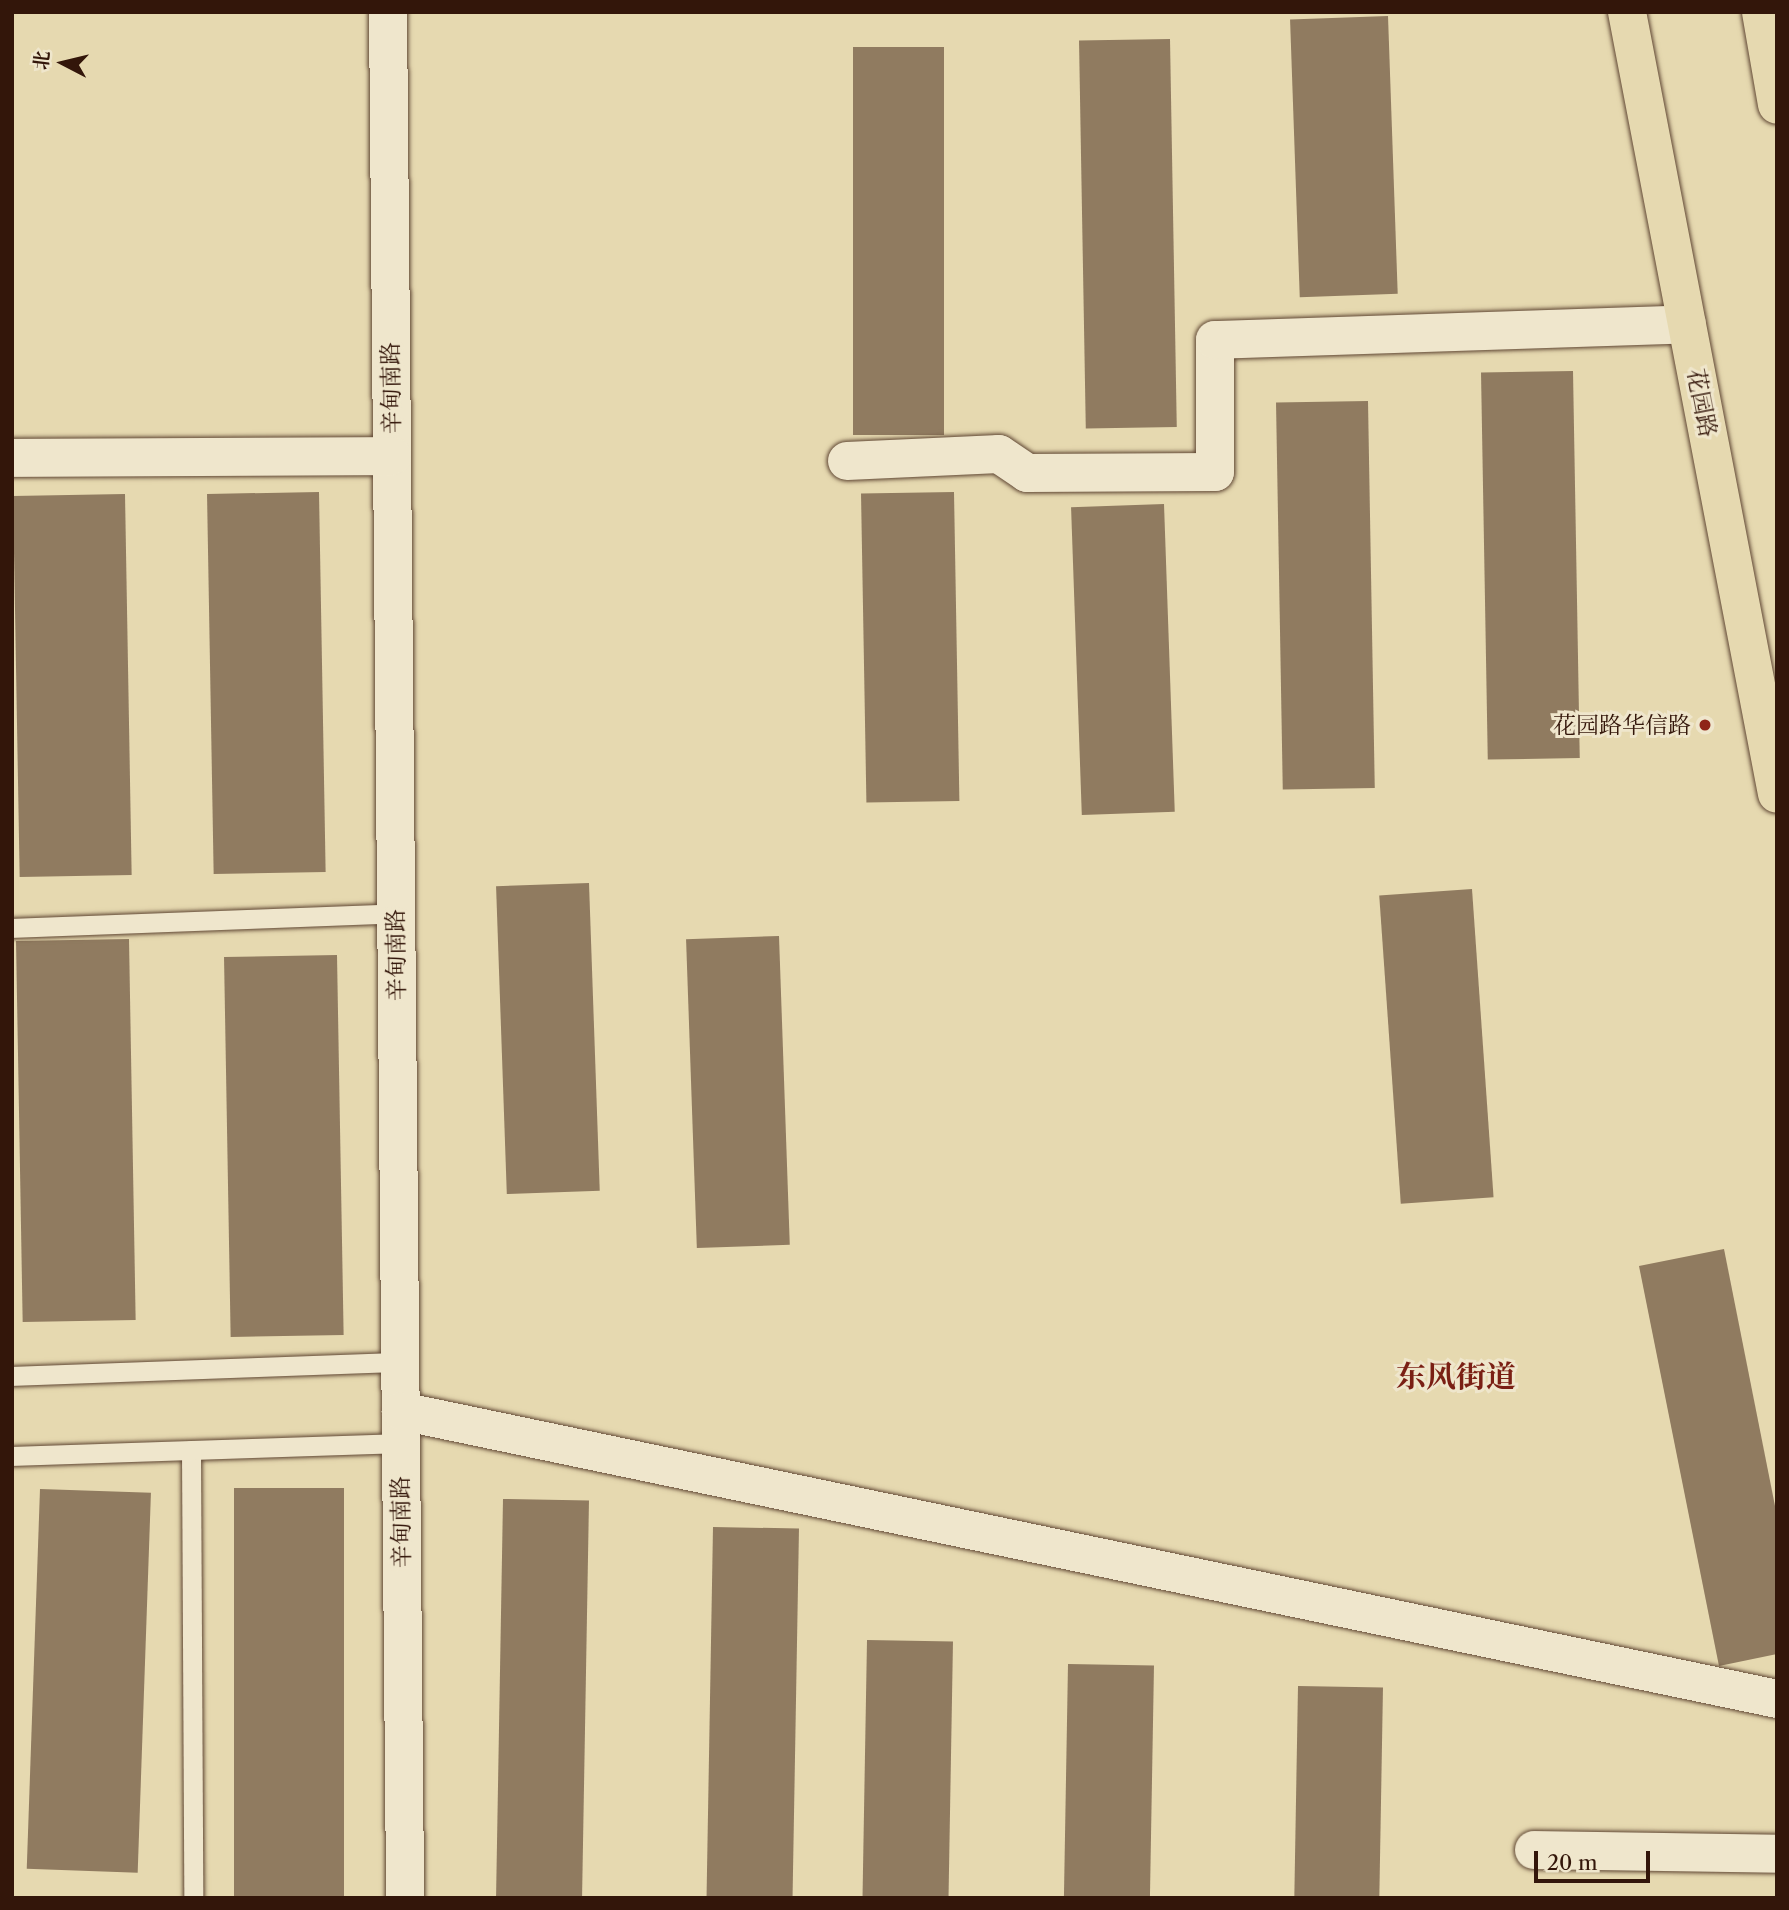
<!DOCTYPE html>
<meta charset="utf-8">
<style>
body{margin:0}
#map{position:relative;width:1789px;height:1910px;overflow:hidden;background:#e6d9b0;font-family:"Libre Caslon Text","Noto Serif SC",serif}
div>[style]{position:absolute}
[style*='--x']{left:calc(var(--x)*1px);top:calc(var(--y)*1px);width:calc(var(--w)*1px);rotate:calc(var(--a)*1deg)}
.building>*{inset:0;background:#907b60;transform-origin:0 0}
.roads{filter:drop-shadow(0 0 2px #604734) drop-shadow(0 0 2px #604734)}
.service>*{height:19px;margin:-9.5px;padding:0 9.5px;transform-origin:9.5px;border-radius:9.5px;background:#efe6cc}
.minor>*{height:38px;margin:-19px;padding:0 19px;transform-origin:19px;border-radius:19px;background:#efe6cc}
.primary>*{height:38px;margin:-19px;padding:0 19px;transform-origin:19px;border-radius:19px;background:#e6d9b0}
.dots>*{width:19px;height:19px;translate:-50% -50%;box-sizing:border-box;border:4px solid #efe6cc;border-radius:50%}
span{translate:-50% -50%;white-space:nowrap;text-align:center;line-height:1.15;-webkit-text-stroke:6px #efe6cc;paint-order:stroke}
.street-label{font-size:23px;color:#33160a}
.poi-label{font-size:23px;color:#33160a}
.right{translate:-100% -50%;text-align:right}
.district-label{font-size:30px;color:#7a1f14;font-weight:700}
.frame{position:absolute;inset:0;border:14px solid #33160a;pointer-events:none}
.north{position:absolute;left:28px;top:28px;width:70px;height:70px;-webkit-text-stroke:5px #efe6cc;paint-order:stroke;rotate:277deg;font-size:19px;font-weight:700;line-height:28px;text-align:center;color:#33160a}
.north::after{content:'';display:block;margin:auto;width:24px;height:32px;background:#33160a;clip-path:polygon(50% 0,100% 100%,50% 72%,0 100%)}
.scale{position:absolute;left:1534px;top:1851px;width:116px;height:32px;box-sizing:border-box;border:4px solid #33160a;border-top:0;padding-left:9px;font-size:21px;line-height:24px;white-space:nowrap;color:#33160a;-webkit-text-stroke:5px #efe6cc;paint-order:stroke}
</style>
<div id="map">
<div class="building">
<div style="left:1388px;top:16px;width:278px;height:98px;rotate:88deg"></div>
<div style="left:1170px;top:39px;width:388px;height:91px;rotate:89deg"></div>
<div style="left:853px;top:47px;width:91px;height:388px"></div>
<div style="left:1573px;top:371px;width:387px;height:92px;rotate:89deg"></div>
<div style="left:1368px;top:401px;width:387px;height:92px;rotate:89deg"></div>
<div style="left:319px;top:492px;width:380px;height:112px;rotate:89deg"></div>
<div style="left:954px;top:492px;width:309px;height:93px;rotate:89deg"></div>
<div style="left:125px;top:494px;width:381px;height:112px;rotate:89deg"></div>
<div style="left:1164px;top:504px;width:308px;height:93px;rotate:88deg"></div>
<div style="left:589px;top:883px;width:308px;height:93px;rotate:88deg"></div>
<div style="left:1472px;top:889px;width:309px;height:93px;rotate:86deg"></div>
<div style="left:779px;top:936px;width:309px;height:93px;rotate:88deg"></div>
<div style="left:129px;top:939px;width:381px;height:113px;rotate:89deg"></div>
<div style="left:337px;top:955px;width:380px;height:113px;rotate:89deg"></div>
<div style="clip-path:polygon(1724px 1249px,1777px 1516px,1777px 1654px,1719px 1666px,1639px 1266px)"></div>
<div style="left:234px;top:1488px;width:110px;height:410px"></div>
<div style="left:40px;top:1489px;width:111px;height:380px;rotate:2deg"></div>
<div style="left:503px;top:1499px;width:86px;height:399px;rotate:1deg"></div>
<div style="left:713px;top:1527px;width:86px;height:371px;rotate:1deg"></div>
<div style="left:867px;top:1640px;width:86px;height:258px;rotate:1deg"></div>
<div style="left:1068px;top:1664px;width:86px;height:234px;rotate:1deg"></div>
<div style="left:1298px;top:1686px;width:85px;height:212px;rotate:1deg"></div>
</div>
<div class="roads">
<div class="service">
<div style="--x:12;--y:928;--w:384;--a:-2.2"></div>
<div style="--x:12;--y:1376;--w:388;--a:-2.1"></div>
<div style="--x:191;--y:1450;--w:448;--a:89.7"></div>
<div style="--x:12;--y:1456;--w:389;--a:-1.9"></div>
</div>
<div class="minor">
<div style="--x:388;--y:12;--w:1886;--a:89.48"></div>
<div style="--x:12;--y:458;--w:380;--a:-0.3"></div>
<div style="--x:847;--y:461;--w:152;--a:-2.6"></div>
<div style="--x:999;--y:454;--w:34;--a:34"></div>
<div style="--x:1027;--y:473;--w:188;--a:-0.3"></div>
<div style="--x:1215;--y:472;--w:132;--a:-90"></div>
<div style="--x:1215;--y:340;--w:472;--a:-1.9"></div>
<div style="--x:401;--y:1411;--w:1406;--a:11.82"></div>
<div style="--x:1534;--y:1850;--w:243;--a:0.9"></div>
</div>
<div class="primary">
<div style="--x:1627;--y:12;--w:796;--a:79.14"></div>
<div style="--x:1761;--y:12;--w:94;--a:80.2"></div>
</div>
</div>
<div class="dots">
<div style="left:1705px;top:725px;background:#8f2418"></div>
</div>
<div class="street-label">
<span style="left:391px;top:388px;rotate:-91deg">辛甸南路</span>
<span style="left:1702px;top:403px;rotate:79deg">花园路</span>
<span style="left:396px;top:955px;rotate:-91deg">辛甸南路</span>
<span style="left:401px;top:1522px;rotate:-91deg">辛甸南路</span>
</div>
<div class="poi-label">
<span class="right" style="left:1691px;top:725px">花园路华信路</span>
</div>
<div class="district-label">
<span style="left:1456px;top:1377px">东风街道</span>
</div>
<div class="frame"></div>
<div class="north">北</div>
<div class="scale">20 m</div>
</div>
